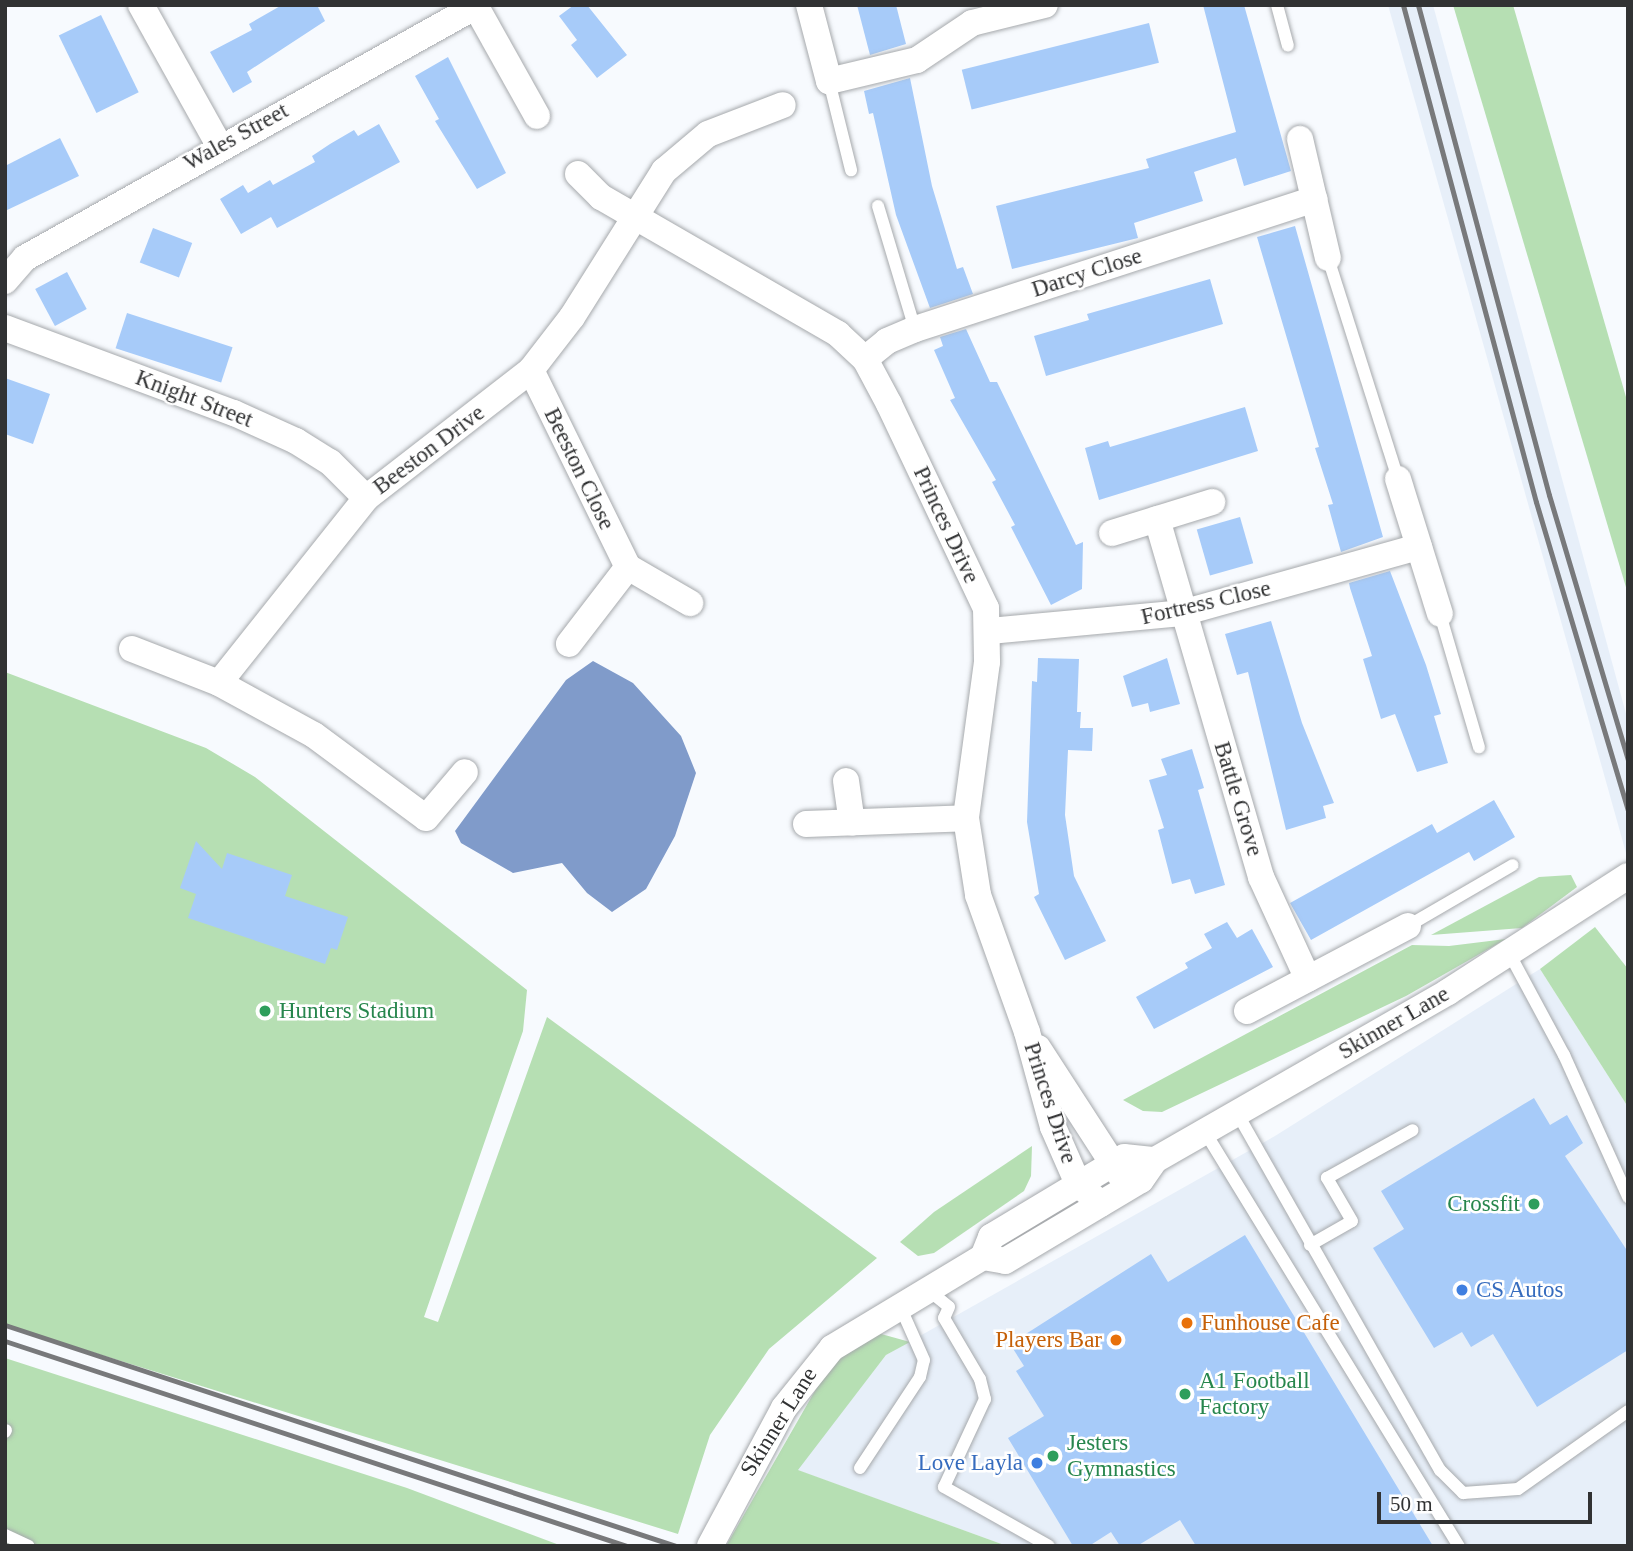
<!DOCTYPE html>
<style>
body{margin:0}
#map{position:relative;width:1633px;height:1551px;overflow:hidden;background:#f7fafe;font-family:"Times New Roman",serif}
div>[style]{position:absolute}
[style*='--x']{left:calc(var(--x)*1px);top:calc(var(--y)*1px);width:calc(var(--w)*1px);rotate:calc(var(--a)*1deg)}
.built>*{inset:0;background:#e7eff9}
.green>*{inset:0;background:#b6dfb3}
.water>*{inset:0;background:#809bca}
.building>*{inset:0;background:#a7cbf9;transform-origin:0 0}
.roads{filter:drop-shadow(0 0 2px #a6a9ac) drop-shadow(0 0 2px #a6a9ac)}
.lane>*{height:12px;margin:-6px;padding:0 6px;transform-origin:6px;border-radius:6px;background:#fff}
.street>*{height:26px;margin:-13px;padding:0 13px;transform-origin:13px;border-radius:13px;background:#fff}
.rail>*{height:5px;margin:-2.5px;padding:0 2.5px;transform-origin:2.5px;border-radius:2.5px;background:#78797b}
.dots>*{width:19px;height:19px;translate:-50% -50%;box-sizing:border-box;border:4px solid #fff;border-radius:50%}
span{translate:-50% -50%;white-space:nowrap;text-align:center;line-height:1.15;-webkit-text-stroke:5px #fff;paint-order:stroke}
.street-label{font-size:23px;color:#313233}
.leisure-label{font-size:23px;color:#27864d}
.left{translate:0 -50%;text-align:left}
.right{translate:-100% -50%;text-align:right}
.shop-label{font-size:23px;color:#366cbe}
.food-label{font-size:23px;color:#c56008}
.frame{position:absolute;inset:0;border:7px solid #313233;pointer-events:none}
.scale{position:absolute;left:1377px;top:1492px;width:215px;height:32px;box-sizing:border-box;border:4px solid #313233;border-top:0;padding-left:9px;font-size:21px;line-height:24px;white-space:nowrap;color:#313233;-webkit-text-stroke:5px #fff;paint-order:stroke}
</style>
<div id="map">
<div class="built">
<div style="clip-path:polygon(1388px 5px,1433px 5px,1628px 721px,1628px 860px)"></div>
<div style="clip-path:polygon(1540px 969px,1628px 1107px,1628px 1546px,1007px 1546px,797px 1470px,886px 1355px,1275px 1136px)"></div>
</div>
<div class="green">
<div style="clip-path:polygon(1453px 5px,1513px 5px,1628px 404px,1628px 594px)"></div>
<div style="clip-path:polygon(5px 672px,206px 748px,255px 777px,527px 990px,523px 1031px,424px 1317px,438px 1322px,547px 1017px,877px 1258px,769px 1349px,710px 1435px,678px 1534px,5px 1325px)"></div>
<div style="clip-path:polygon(1571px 875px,1577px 887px,1522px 928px,1431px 935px,1539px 877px)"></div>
<div style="clip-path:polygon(1595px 927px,1628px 969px,1628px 1107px,1540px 969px)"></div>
<div style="clip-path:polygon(1506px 939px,1406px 996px,1162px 1112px,1143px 1111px,1123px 1100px,1412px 945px,1449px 946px)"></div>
<div style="clip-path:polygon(1032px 1146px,1031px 1176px,1024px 1191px,934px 1253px,918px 1256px,900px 1242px,934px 1212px)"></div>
<div style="clip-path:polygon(874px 1332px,910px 1342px,886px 1355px,798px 1470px,1007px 1546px,726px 1546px,816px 1389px,837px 1360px)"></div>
<div style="clip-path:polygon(5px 1358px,407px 1488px,562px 1546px,5px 1546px)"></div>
</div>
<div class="water">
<div style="clip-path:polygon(593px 661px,633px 683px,681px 736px,696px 773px,675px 836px,646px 889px,612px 912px,587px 893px,562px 863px,513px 873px,461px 843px,455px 831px,566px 680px)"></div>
</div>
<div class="building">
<div style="clip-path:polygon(282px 5px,317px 5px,325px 21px,247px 72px,252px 82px,233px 93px,210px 52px,252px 30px,249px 24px)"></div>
<div style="clip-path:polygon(574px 5px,587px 5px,627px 55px,597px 78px,571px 45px,577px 40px,559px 16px)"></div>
<div style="clip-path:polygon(857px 5px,896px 5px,906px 44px,870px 55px)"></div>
<div style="clip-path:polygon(1203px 5px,1244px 5px,1291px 171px,1244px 186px,1236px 158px,1194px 172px,1203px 201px,1134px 223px,1138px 238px,1012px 269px,996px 206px,1149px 168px,1146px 159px,1236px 132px)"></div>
<div style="left:101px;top:15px;width:86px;height:47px;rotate:64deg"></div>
<div style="left:1149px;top:23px;width:41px;height:193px;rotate:76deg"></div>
<div style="clip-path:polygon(448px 57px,506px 173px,477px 189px,435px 121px,439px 119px,415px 76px)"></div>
<div style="clip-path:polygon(910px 78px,932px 186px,957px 269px,963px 267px,973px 294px,930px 308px,896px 215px,873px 113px,869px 114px,864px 91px)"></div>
<div style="clip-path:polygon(379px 124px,400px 162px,277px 228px,271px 217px,241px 234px,220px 199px,243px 185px,248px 193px,270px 180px,273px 185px,315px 162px,312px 156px,330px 144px,354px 130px,358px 136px)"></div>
<div style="clip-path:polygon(60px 138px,79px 176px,5px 211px,5px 166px)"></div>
<div style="clip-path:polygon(1295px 226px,1383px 537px,1341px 552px,1328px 505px,1333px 504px,1315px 448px,1319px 447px,1257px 237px)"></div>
<div style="left:153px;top:228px;width:42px;height:37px;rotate:21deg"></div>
<div style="left:67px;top:272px;width:42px;height:36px;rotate:62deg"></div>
<div style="clip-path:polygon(1210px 279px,1223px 324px,1046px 376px,1034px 336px,1089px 320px,1087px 314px)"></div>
<div style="left:127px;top:313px;width:111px;height:37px;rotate:18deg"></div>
<div style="clip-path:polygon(966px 329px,990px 382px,997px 382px,1076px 545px,1083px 542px,1082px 589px,1051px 605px,1011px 527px,1015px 525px,992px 482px,996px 480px,950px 400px,955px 398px,934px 350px,943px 346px,940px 337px)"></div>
<div style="clip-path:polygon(5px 378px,50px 394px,33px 444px,5px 434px)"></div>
<div style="clip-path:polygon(1245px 407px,1258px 451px,1099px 500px,1085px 448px,1108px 441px,1110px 447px)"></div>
<div style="left:1240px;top:517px;width:48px;height:45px;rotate:74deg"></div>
<div style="clip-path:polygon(1390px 571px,1426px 665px,1441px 714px,1434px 716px,1448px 763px,1417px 772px,1395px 714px,1381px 719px,1363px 659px,1372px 656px,1350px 588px,1349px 583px)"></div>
<div style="clip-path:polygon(1271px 621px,1302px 723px,1334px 803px,1323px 806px,1326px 818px,1286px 830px,1248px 672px,1237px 675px,1225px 634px)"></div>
<div style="clip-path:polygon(1038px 658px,1079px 659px,1077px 712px,1081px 712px,1080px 728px,1093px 728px,1092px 751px,1068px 750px,1065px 815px,1074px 876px,1106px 941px,1065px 960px,1034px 897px,1039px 894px,1027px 822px,1032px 681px,1037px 682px)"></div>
<div style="clip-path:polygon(1167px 658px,1180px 704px,1150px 712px,1148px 703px,1132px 707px,1123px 676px)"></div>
<div style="clip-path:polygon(1192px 749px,1204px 788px,1198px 790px,1225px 885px,1195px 894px,1190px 879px,1172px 884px,1158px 830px,1164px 828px,1149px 780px,1167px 775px,1161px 759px)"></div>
<div style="clip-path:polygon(1494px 800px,1515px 837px,1474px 861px,1469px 852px,1311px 940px,1290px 903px,1432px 824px,1437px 833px)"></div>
<div style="clip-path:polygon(196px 841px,222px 869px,227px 853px,292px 875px,285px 896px,348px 917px,337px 950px,331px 948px,325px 964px,188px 918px,196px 894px,180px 888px)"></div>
<div style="clip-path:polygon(1227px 922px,1237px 938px,1252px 929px,1273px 967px,1154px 1029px,1136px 997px,1188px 968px,1185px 963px,1212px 948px,1204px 934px)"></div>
<div style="clip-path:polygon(1534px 1098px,1550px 1125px,1567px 1115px,1583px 1143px,1565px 1156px,1628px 1252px,1628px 1350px,1537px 1407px,1493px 1334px,1471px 1347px,1462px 1332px,1434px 1348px,1373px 1248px,1404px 1229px,1381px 1191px)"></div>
<div style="clip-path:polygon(1245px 1235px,1433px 1546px,1196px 1546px,1180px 1520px,1137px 1546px,1120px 1546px,1111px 1532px,1089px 1546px,1073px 1546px,1008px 1438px,1044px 1416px,1016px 1371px,1024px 1366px,1010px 1344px,1151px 1254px,1168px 1282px)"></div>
</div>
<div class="roads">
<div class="lane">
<div style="--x:1277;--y:5;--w:42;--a:75"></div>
<div style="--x:829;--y:81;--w:92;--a:76.1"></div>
<div style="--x:878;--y:206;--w:128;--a:73.3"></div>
<div style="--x:1328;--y:258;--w:232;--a:72.4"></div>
<div style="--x:1440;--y:614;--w:139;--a:73.7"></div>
<div style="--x:1408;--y:926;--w:121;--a:-30.2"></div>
<div style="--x:1509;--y:953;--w:116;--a:61.7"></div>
<div style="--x:1564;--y:1055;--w:156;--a:65.7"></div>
<div style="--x:1237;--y:1113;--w:411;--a:60.4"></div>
<div style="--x:1440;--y:1470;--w:33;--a:45"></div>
<div style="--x:1463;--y:1493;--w:55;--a:-4.2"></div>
<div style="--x:1518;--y:1489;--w:135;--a:-35.3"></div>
<div style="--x:1205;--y:1132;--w:486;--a:58.5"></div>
<div style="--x:1310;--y:1245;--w:48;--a:-29.7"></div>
<div style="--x:1352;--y:1221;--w:50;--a:-120.2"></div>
<div style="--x:1327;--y:1178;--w:98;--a:-29.2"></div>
<div style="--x:927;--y:1289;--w:28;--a:39"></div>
<div style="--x:949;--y:1307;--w:12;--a:114"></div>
<div style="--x:944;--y:1318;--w:71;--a:59.5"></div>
<div style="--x:980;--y:1379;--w:21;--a:76"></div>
<div style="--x:985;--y:1399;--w:97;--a:115"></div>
<div style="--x:944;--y:1487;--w:120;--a:29.3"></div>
<div style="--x:5;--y:1432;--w:2;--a:-63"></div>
<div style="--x:860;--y:1468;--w:109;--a:-56.6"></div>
<div style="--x:920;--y:1377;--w:17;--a:-77"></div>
<div style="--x:924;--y:1360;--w:59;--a:-114"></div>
<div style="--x:5;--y:1535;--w:26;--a:25"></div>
</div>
<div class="street">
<div style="--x:141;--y:5;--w:160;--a:60.9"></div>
<div style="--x:475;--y:5;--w:127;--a:60.8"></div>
<div style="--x:809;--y:5;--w:79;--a:75.3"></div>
<div style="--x:829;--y:81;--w:90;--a:-13.4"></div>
<div style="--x:917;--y:60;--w:66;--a:-33.9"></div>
<div style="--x:972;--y:23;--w:75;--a:-13.9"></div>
<div style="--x:1300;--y:139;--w:122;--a:76.8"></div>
<div style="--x:578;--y:174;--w:33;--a:45"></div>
<div style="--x:601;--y:197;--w:274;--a:30"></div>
<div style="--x:838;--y:334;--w:37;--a:43"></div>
<div style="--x:865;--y:359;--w:51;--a:61.9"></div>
<div style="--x:889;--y:404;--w:226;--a:64.6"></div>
<div style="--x:986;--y:608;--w:54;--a:88.9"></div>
<div style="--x:987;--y:662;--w:157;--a:97.7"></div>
<div style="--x:966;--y:818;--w:78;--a:81.1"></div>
<div style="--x:978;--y:895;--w:145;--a:70.3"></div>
<div style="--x:1027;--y:1032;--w:98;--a:74.7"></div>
<div style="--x:1053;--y:1127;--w:62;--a:66.3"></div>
<div style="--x:1078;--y:1184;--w:30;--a:41"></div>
<div style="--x:5;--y:281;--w:30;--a:-49"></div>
<div style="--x:25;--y:258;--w:517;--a:-29.19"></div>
<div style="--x:5;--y:328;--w:244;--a:20.4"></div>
<div style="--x:234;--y:413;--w:68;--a:24.3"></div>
<div style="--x:296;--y:441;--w:40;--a:32"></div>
<div style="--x:330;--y:462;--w:51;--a:45"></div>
<div style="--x:865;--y:359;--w:28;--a:-39"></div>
<div style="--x:887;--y:341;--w:30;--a:-23"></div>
<div style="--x:915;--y:329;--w:420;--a:-18"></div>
<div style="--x:531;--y:370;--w:220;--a:63.8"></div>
<div style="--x:628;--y:567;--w:97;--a:127.5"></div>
<div style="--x:1398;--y:479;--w:141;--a:72.7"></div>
<div style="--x:1157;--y:519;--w:373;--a:73.8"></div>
<div style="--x:1261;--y:877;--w:112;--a:65.3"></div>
<div style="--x:1112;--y:533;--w:105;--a:-17.2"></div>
<div style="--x:628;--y:567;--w:72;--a:30.1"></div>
<div style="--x:989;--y:631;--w:194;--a:-5.3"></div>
<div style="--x:1182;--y:613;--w:246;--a:-15.6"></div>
<div style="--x:132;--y:649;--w:93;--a:21.3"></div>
<div style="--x:219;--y:683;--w:108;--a:28.7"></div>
<div style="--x:314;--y:735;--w:139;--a:36.5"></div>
<div style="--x:426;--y:818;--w:60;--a:-49.7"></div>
<div style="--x:219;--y:683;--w:236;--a:-51.5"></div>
<div style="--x:366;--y:498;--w:209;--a:-37.8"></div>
<div style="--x:531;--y:370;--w:67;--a:-52.3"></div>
<div style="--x:572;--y:317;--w:173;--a:-57.8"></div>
<div style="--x:664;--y:171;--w:57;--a:-40.1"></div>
<div style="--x:708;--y:134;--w:80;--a:-21.1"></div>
<div style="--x:846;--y:781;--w:42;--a:81.9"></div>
<div style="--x:806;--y:824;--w:160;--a:-2.1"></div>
<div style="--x:1247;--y:1011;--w:182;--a:-27.8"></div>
<div style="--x:1038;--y:1048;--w:155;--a:57.1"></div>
<div style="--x:983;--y:1257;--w:22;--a:10"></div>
<div style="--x:1005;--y:1261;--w:158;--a:-30.8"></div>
<div style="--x:1141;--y:1180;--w:24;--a:-55"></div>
<div style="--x:1155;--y:1160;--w:338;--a:-29.8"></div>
<div style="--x:1448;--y:992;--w:214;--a:-32.8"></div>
<div style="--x:710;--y:1546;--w:157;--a:-61.8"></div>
<div style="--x:784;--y:1408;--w:77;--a:-51.3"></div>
<div style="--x:832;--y:1348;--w:176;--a:-31.1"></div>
<div style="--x:983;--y:1257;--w:22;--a:-68"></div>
<div style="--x:991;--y:1237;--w:155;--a:-31"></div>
<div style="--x:1124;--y:1157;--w:31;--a:6"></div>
</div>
</div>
<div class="rail">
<div style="--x:1403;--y:5;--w:514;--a:75.02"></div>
<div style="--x:1536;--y:502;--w:322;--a:73.4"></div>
<div style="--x:1418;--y:5;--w:507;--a:75.03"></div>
<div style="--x:1549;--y:495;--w:277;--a:73.4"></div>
<div style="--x:5;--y:1325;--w:706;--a:18.23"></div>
<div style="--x:5;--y:1341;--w:655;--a:18.24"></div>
</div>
<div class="dots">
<div style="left:265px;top:1011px;background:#2e9e5b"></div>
<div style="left:1534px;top:1204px;background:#2e9e5b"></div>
<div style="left:1462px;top:1290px;background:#3f7fe0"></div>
<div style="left:1187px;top:1323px;background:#e8710a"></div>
<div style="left:1116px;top:1340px;background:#e8710a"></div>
<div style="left:1185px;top:1394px;background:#2e9e5b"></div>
<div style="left:1053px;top:1456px;background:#2e9e5b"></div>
<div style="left:1037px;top:1463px;background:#3f7fe0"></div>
</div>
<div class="street-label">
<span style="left:236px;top:137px;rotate:-29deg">Wales Street</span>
<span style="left:1087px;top:273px;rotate:-18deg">Darcy Close</span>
<span style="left:194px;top:399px;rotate:21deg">Knight Street</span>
<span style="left:429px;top:450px;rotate:-37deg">Beeston Drive</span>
<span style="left:579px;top:469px;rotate:64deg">Beeston Close</span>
<span style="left:946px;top:525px;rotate:65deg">Princes Drive</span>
<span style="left:1206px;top:603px;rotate:-13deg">Fortress Close</span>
<span style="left:1238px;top:799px;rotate:73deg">Battle Grove</span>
<span style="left:1394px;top:1023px;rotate:-30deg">Skinner Lane</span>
<span style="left:1050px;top:1103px;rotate:72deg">Princes Drive</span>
<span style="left:779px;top:1422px;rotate:-58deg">Skinner Lane</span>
</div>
<div class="leisure-label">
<span class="left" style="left:279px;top:1011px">Hunters Stadium</span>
<span class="right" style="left:1520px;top:1204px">Crossfit</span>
<span class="left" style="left:1199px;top:1394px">A1 Football<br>Factory</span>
<span class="left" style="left:1067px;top:1456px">Jesters<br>Gymnastics</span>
</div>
<div class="shop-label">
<span class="left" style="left:1476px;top:1290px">CS Autos</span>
<span class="right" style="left:1023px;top:1463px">Love Layla</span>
</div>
<div class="food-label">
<span class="left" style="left:1201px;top:1323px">Funhouse Cafe</span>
<span class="right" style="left:1102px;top:1340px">Players Bar</span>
</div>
<div class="frame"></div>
<div class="scale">50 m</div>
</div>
